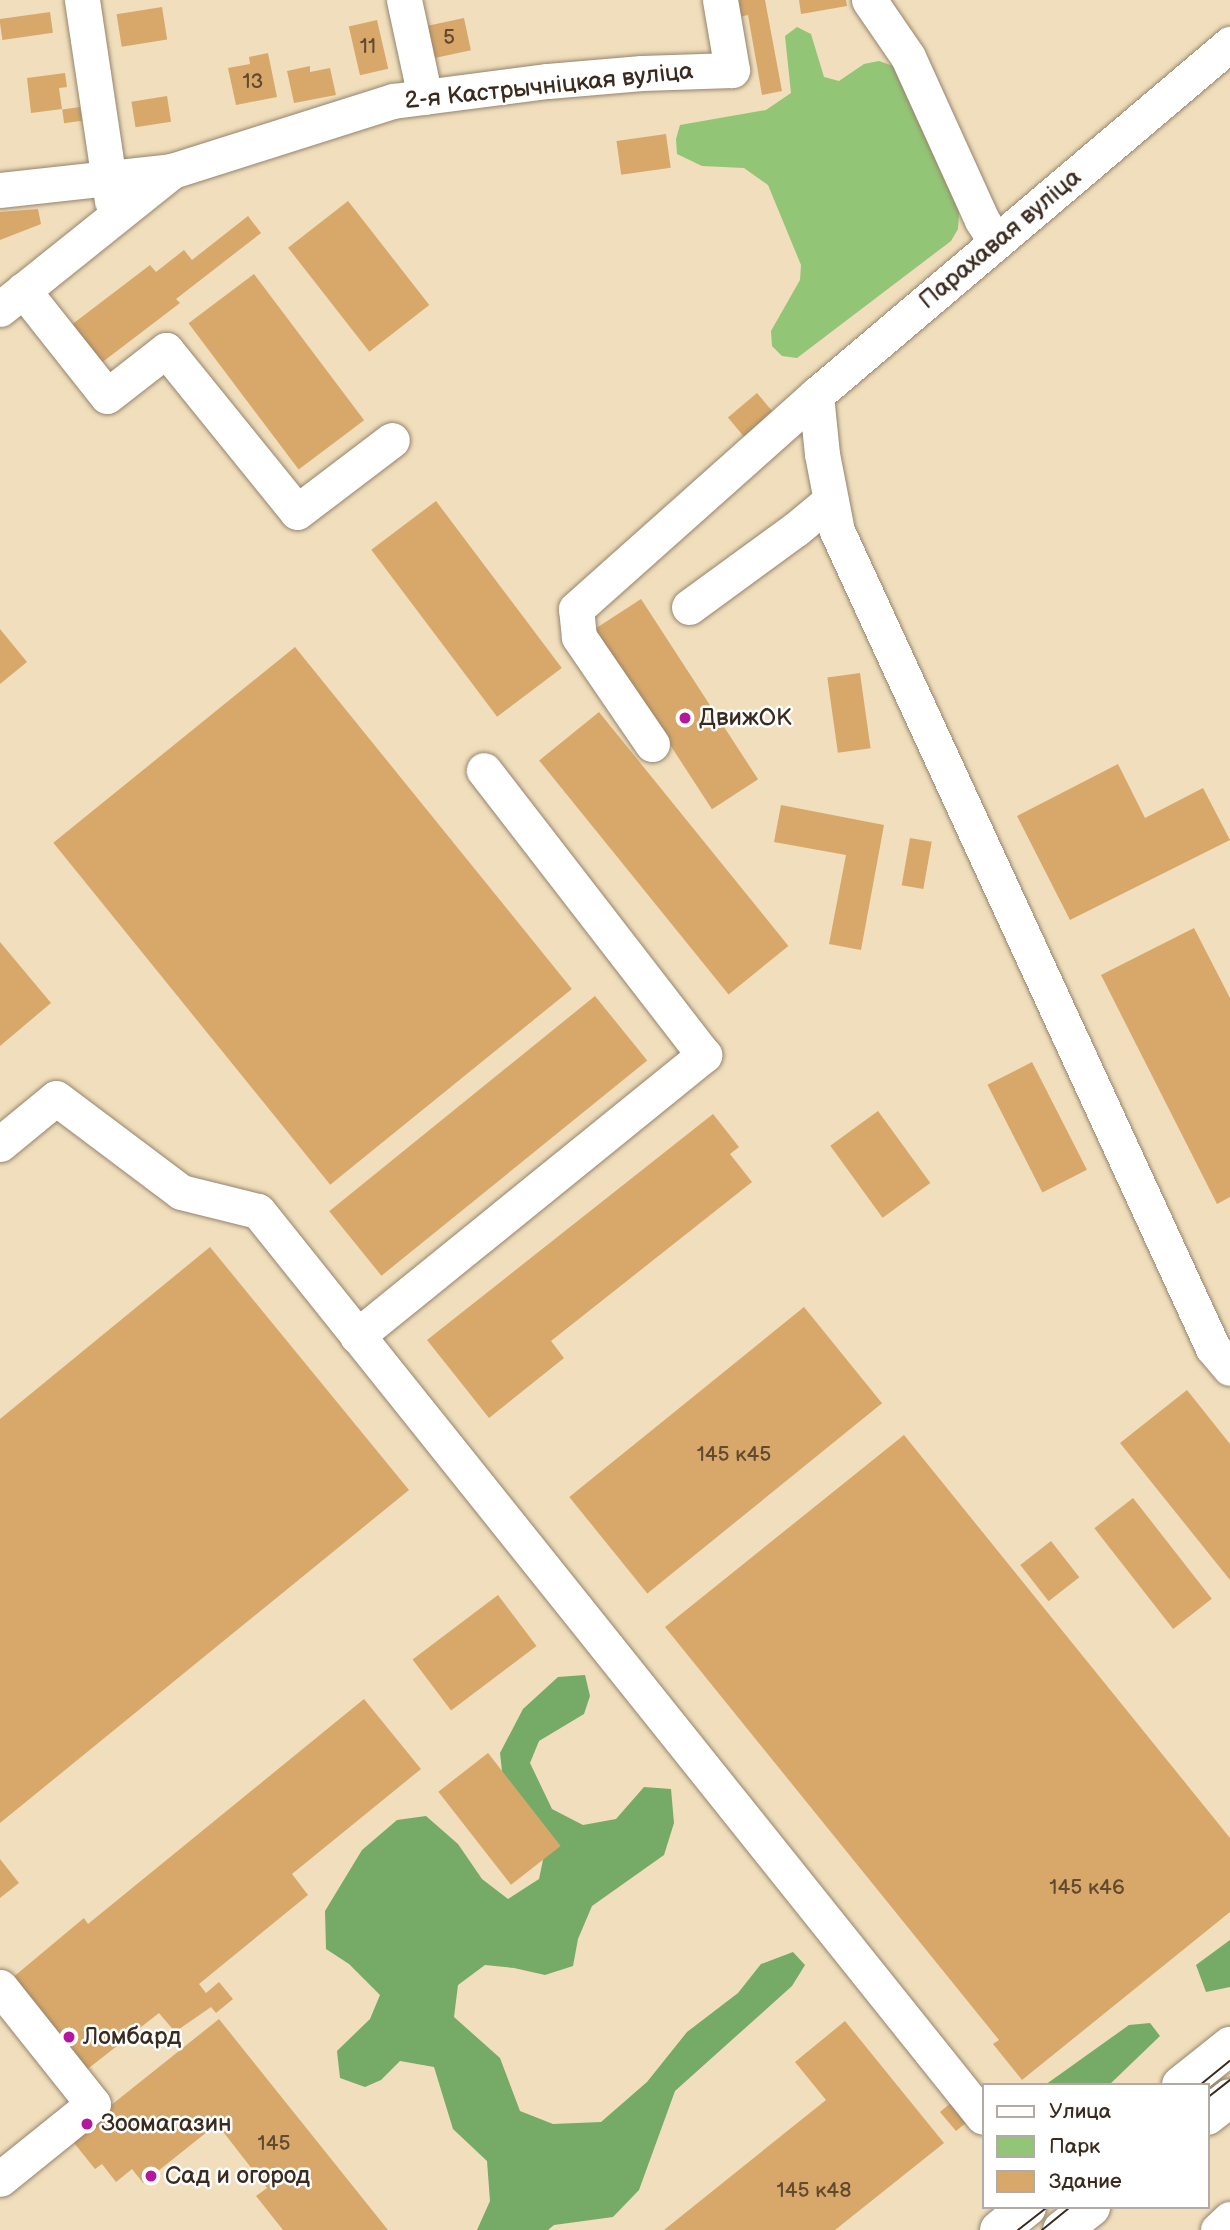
<!DOCTYPE html>
<meta charset="utf-8">
<style>
body{margin:0}
#map{position:relative;width:1230px;height:2230px;overflow:hidden;background:#f0debc;font-family:"Balsamiq Sans",sans-serif}
div>[style]{position:absolute}
[style*='--x']{left:calc(var(--x)*1px);top:calc(var(--y)*1px);width:calc(var(--w)*1px);rotate:calc(var(--a)*1deg)}
.green>*{inset:0;background:#93c576}
.forest>*{inset:0;background:#76aa67}
.building>*{inset:0;background:#d8a86a;transform-origin:0 0}
.roads{filter:drop-shadow(0 0 2px #96846d) drop-shadow(0 0 2px #96846d)}
.minor>*{height:35px;margin:-17.5px;padding:0 17.5px;transform-origin:17.5px;border-radius:17.5px;background:#fff}
.major>*{height:38px;margin:-19px;padding:0 19px;transform-origin:19px;border-radius:19px;background:#fff}
.tram>*{height:2px;margin:-1px;padding:0 1px;transform-origin:1px;border-radius:1px;background:#3b2a1e}
.dots>*{width:19px;height:19px;translate:-50% -50%;box-sizing:border-box;border:4px solid #fff;border-radius:50%}
span{translate:-50% -50%;white-space:nowrap;text-align:center;line-height:1.15;-webkit-text-stroke:5px #fff;paint-order:stroke}
.number-label{font-size:21px;color:#624a31}
.number-label span{-webkit-text-stroke-width:0}
.street-label{font-size:24px;color:#3b2a1e}
.poi-label{font-size:24px;color:#3b2a1e}
.left{translate:0 -50%;text-align:left}
.legend{position:absolute;left:982px;top:2083px;width:228px;height:126px;box-sizing:border-box;background:#fff;border:2px solid #b1aaa5;margin:0;padding:9px 12px;list-style:none;font-size:21px;color:#3b2a1e}
.legend li{display:flex;align-items:center;gap:14px;height:35px}
.legend b{width:35px;border:2px solid #b1aaa5}
</style>
<div id="map">
<div class="green">
<div style="clip-path:polygon(797px 27px,811px 34px,824px 77px,839px 81px,864px 64px,879px 61px,893px 66px,960px 198px,958px 229px,951px 241px,797px 358px,782px 356px,772px 346px,771px 331px,800px 280px,801px 265px,768px 185px,744px 168px,702px 166px,677px 154px,676px 139px,680px 125px,766px 110px,791px 93px,785px 36px)"></div>
</div>
<div class="forest">
<div style="clip-path:polygon(585px 1675px,590px 1696px,584px 1714px,539px 1741px,530px 1763px,552px 1809px,583px 1825px,616px 1819px,644px 1787px,671px 1789px,674px 1823px,664px 1855px,592px 1906px,578px 1939px,573px 1966px,545px 1975px,514px 1968px,485px 1965px,458px 1985px,454px 2017px,500px 2058px,520px 2111px,553px 2124px,601px 2122px,647px 2082px,687px 2032px,738px 1993px,761px 1964px,793px 1952px,805px 1965px,792px 1986px,675px 2091px,639px 2190px,613px 2217px,554px 2225px,548px 2230px,477px 2230px,490px 2201px,487px 2161px,453px 2129px,434px 2067px,400px 2061px,381px 2080px,365px 2087px,340px 2078px,337px 2051px,370px 2019px,380px 1995px,349px 1964px,326px 1949px,325px 1911px,362px 1850px,397px 1820px,426px 1816px,458px 1844px,482px 1879px,508px 1899px,539px 1879px,544px 1855px,504px 1789px,500px 1753px,523px 1709px,558px 1677px)"></div>
<div style="clip-path:polygon(1230px 1940px,1230px 1987px,1206px 1992px,1196px 1965px)"></div>
<div style="clip-path:polygon(1150px 2023px,1160px 2036px,1109px 2085px,1045px 2085px,1129px 2025px)"></div>
</div>
<div class="building">
<div style="clip-path:polygon(736px 0,765px 0,782px 91px,762px 95px,748px 15px,739px 17px)"></div>
<div style="clip-path:polygon(799px 0,846px 0,847px 6px,801px 14px)"></div>
<div style="left:162px;top:7px;width:33px;height:46px;rotate:81deg"></div>
<div style="left:50px;top:12px;width:21px;height:51px;rotate:82deg"></div>
<div style="left:464px;top:18px;width:33px;height:37px;rotate:78deg"></div>
<div style="left:377px;top:20px;width:50px;height:29px;rotate:77deg"></div>
<div style="clip-path:polygon(268px 53px,277px 97px,236px 105px,228px 68px,250px 64px,249px 57px)"></div>
<div style="clip-path:polygon(310px 66px,310px 72px,330px 68px,336px 95px,294px 103px,287px 71px)"></div>
<div style="clip-path:polygon(65px 73px,67px 87px,59px 88px,62px 109px,31px 113px,27px 78px)"></div>
<div style="left:167px;top:96px;width:26px;height:36px;rotate:81deg"></div>
<div style="left:80px;top:107px;width:14px;height:18px;rotate:82deg"></div>
<div style="left:666px;top:134px;width:34px;height:50px;rotate:82deg"></div>
<div style="left:348px;top:201px;width:132px;height:76px;rotate:52deg"></div>
<div style="clip-path:polygon(38px 209px,41px 224px,0 240px,0 212px)"></div>
<div style="clip-path:polygon(248px 216px,261px 233px,176px 299px,180px 303px,96px 367px,66px 329px,150px 265px,156px 272px,184px 250px,192px 260px)"></div>
<div style="left:254px;top:274px;width:183px;height:82px;rotate:53deg"></div>
<div style="left:757px;top:393px;width:30px;height:38px;rotate:50deg"></div>
<div style="left:436px;top:501px;width:209px;height:81px;rotate:53deg"></div>
<div style="left:641px;top:599px;width:215px;height:55px;rotate:57deg"></div>
<div style="clip-path:polygon(0 629px,27px 662px,0 684px)"></div>
<div style="left:295px;top:647px;width:440px;height:311px;rotate:51deg"></div>
<div style="left:860px;top:673px;width:76px;height:33px;rotate:82deg"></div>
<div style="left:599px;top:712px;width:301px;height:77px;rotate:51deg"></div>
<div style="clip-path:polygon(1118px 764px,1145px 818px,1203px 788px,1230px 840px,1070px 920px,1017px 816px)"></div>
<div style="clip-path:polygon(781px 805px,884px 825px,861px 950px,829px 944px,846px 855px,774px 842px)"></div>
<div style="left:910px;top:838px;width:22px;height:48px;rotate:10deg"></div>
<div style="clip-path:polygon(1194px 928px,1230px 998px,1230px 1197px,1217px 1204px,1101px 975px)"></div>
<div style="clip-path:polygon(0 942px,51px 1003px,0 1046px)"></div>
<div style="left:595px;top:996px;width:83px;height:342px;rotate:51deg"></div>
<div style="left:1032px;top:1062px;width:121px;height:50px;rotate:63deg"></div>
<div style="left:878px;top:1111px;width:89px;height:59px;rotate:54deg"></div>
<div style="clip-path:polygon(713px 1114px,739px 1147px,730px 1154px,752px 1182px,551px 1341px,564px 1358px,489px 1418px,427px 1340px)"></div>
<div style="clip-path:polygon(210px 1247px,409px 1490px,0 1823px,0 1419px)"></div>
<div style="left:804px;top:1307px;width:124px;height:302px;rotate:51deg"></div>
<div style="clip-path:polygon(1187px 1390px,1230px 1444px,1230px 1580px,1120px 1443px)"></div>
<div style="clip-path:polygon(904px 1435px,1230px 1838px,1230px 1912px,1022px 2080px,993px 2044px,999px 2040px,665px 1627px)"></div>
<div style="left:1133px;top:1498px;width:128px;height:49px;rotate:52deg"></div>
<div style="left:1051px;top:1541px;width:46px;height:39px;rotate:52deg"></div>
<div style="left:498px;top:1595px;width:64px;height:107px;rotate:53deg"></div>
<div style="clip-path:polygon(364px 1699px,421px 1769px,292px 1874px,308px 1895px,199px 1984px,206px 1993px,219px 1982px,233px 1999px,216px 2013px,211px 2007px,175px 2032px,159px 2013px,80px 2075px,5px 1984px,84px 1918px,88px 1924px)"></div>
<div style="left:488px;top:1753px;width:118px;height:63px;rotate:52deg"></div>
<div style="clip-path:polygon(0 1859px,19px 1883px,0 1898px)"></div>
<div style="clip-path:polygon(219px 2019px,388px 2230px,283px 2230px,256px 2196px,267px 2188px,217px 2124px,143px 2183px,132px 2169px,116px 2182px,102px 2164px,95px 2169px,70px 2138px)"></div>
<div style="clip-path:polygon(845px 2021px,944px 2143px,835px 2230px,664px 2230px,826px 2100px,795px 2062px)"></div>
<div style="left:953px;top:2101px;width:25px;height:17px;rotate:50deg"></div>
</div>
<div class="roads">
<div class="minor">
<div style="--x:82;--y:0;--w:203;--a:81.5"></div>
<div style="--x:404;--y:0;--w:99;--a:77.8"></div>
<div style="--x:869;--y:0;--w:69;--a:55.6"></div>
<div style="--x:908;--y:57;--w:179;--a:65.6"></div>
<div style="--x:982;--y:220;--w:26;--a:58"></div>
<div style="--x:0;--y:190;--w:173;--a:-6.3"></div>
<div style="--x:172;--y:171;--w:232;--a:-17.6"></div>
<div style="--x:393;--y:101;--w:156;--a:-7.4"></div>
<div style="--x:548;--y:81;--w:94;--a:-4.9"></div>
<div style="--x:642;--y:73;--w:90;--a:-1.9"></div>
<div style="--x:732;--y:70;--w:71;--a:-99.7"></div>
<div style="--x:23;--y:290;--w:135;--a:51.6"></div>
<div style="--x:107;--y:396;--w:75;--a:-37.9"></div>
<div style="--x:166;--y:350;--w:208;--a:51"></div>
<div style="--x:297;--y:512;--w:119;--a:-37.2"></div>
<div style="--x:0;--y:309;--w:221;--a:-38.7"></div>
<div style="--x:816;--y:395;--w:59;--a:84.2"></div>
<div style="--x:822;--y:454;--w:78;--a:79"></div>
<div style="--x:837;--y:531;--w:899;--a:65.29"></div>
<div style="--x:1213;--y:1348;--w:26;--a:50"></div>
<div style="--x:689;--y:607;--w:132;--a:-36.1"></div>
<div style="--x:796;--y:529;--w:45;--a:-39.6"></div>
<div style="--x:652;--y:744;--w:130;--a:-124.3"></div>
<div style="--x:579;--y:637;--w:28;--a:-96"></div>
<div style="--x:576;--y:609;--w:322;--a:-41.7"></div>
<div style="--x:816;--y:395;--w:543;--a:-40.29"></div>
<div style="--x:0;--y:1144;--w:72;--a:-39.4"></div>
<div style="--x:56;--y:1098;--w:156;--a:36.9"></div>
<div style="--x:181;--y:1192;--w:79;--a:13.9"></div>
<div style="--x:258;--y:1211;--w:1160;--a:51.33"></div>
<div style="--x:357;--y:1336;--w:447;--a:-39"></div>
<div style="--x:704;--y:1055;--w:360;--a:-127.7"></div>
<div style="--x:0;--y:1987;--w:149;--a:51.5"></div>
<div style="--x:93;--y:2104;--w:119;--a:141.1"></div>
<div style="--x:1218;--y:2230;--w:16;--a:-43"></div>
</div>
<div class="major">
<div style="--x:1181;--y:2085;--w:63;--a:-38.5"></div>
<div style="--x:1207;--y:2116;--w:29;--a:-38"></div>
<div style="--x:999;--y:2230;--w:36;--a:-39"></div>
<div style="--x:1062;--y:2230;--w:37;--a:-38"></div>
</div>
</div>
<div class="tram">
<div style="--x:1200;--y:2085;--w:38;--a:-39"></div>
<div style="--x:1207;--y:2098;--w:29;--a:-38"></div>
<div style="--x:1018;--y:2230;--w:37;--a:-38"></div>
<div style="--x:1042;--y:2230;--w:36;--a:-39"></div>
</div>
<div class="dots">
<div style="left:685px;top:718px;background:#b5179e"></div>
<div style="left:69px;top:2037px;background:#b5179e"></div>
<div style="left:87px;top:2124px;background:#b5179e"></div>
<div style="left:151px;top:2176px;background:#b5179e"></div>
</div>
<div class="number-label">
<span style="left:449px;top:38px">5</span>
<span style="left:368px;top:47px">11</span>
<span style="left:253px;top:82px">13</span>
<span style="left:734px;top:1455px">145 к45</span>
<span style="left:1087px;top:1888px">145 к46</span>
<span style="left:274px;top:2144px">145</span>
<span style="left:814px;top:2191px">145 к48</span>
</div>
<div class="street-label">
<span style="left:549px;top:86px;rotate:-6deg">2-я Кастрычніцкая вуліца</span>
<span style="left:1000px;top:239px;rotate:-40deg">Парахавая вуліца</span>
</div>
<div class="poi-label">
<span class="left" style="left:699px;top:718px">ДвижОК</span>
<span class="left" style="left:83px;top:2037px">Ломбард</span>
<span class="left" style="left:101px;top:2124px">Зоомагазин</span>
<span class="left" style="left:165px;top:2176px">Сад и огород</span>
</div>
<ul class="legend">
<li><b style="height:9px;background:#fff"></b>Улица</li>
<li><b style="height:19px;background:#93c576"></b>Парк</li>
<li><b style="height:19px;background:#d8a86a"></b>Здание</li>
</ul>
</div>
